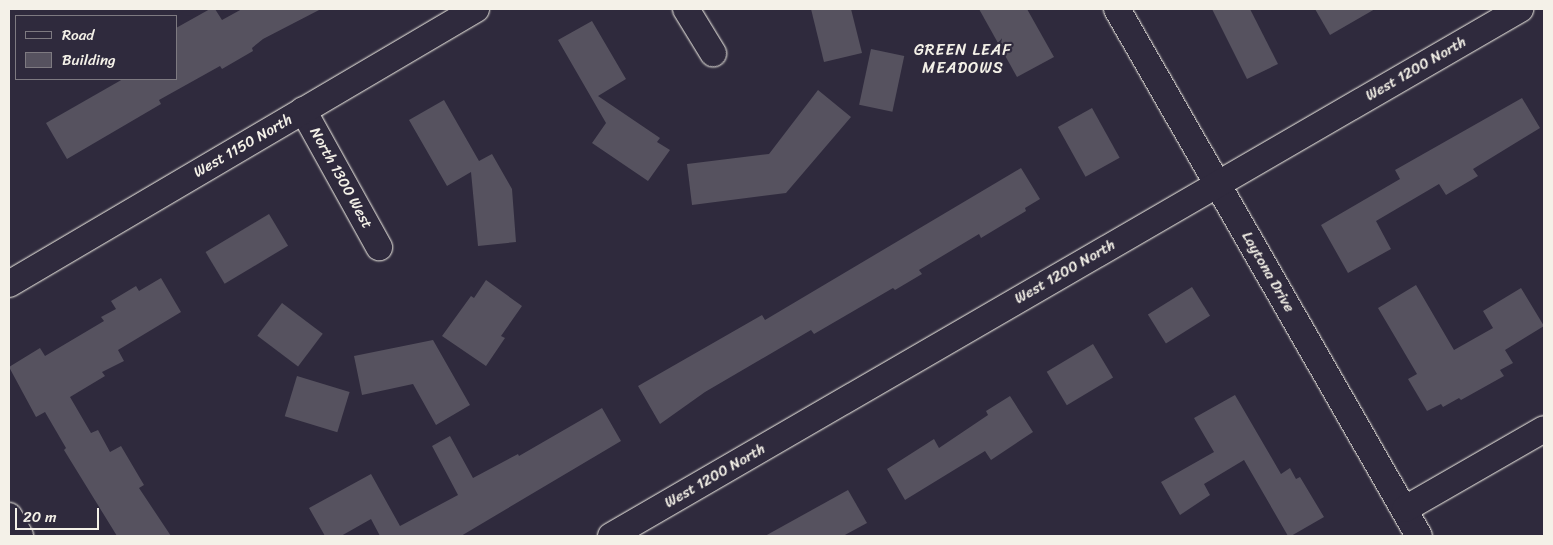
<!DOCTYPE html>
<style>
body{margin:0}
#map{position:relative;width:1553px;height:545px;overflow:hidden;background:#2f2a3d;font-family:Sriracha,sans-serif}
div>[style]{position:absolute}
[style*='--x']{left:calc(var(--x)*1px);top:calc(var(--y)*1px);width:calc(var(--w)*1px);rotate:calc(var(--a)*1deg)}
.building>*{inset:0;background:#56525f;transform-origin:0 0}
.roads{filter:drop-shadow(0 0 1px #f4f1e8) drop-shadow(0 0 1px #f4f1e8)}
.minor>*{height:26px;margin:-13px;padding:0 13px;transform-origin:13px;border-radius:13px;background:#2f2a3d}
span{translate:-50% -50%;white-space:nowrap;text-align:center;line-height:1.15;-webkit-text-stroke:4.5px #2f2a3d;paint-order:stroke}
.street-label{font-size:15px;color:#f4f1e8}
.neighbourhood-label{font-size:16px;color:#f4f1e8;letter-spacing:1px}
.frame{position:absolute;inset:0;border:10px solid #f4f1e8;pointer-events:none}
.legend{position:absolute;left:15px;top:15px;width:162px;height:65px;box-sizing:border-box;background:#2f2a3d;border:1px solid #7e7a81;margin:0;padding:6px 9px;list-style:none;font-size:15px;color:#f4f1e8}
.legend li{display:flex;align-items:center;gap:10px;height:25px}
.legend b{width:25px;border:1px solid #7e7a81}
.scale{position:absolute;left:15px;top:508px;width:84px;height:22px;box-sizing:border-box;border:2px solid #f4f1e8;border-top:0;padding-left:6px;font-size:15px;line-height:18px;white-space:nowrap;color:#f4f1e8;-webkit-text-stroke:4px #2f2a3d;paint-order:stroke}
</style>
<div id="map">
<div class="building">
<div style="clip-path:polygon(210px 9px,215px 9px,222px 20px,242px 9px,321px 9px,263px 39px,252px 48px,253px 51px,222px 69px,220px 66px,159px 100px,161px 104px,67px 159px,46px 123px,123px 79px,176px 79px,176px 28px)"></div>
<div style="clip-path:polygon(811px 9px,851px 9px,862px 53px,824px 62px)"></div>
<div style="clip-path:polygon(979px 9px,1027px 9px,1054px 57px,1017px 77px)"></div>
<div style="clip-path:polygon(1212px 9px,1250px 9px,1278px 64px,1247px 79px)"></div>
<div style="clip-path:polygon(1315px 9px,1375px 9px,1330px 35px)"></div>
<div style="clip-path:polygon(592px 21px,626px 79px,598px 96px,660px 138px,657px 142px,670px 150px,648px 181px,592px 143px,606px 123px,558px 40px)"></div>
<div style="left:871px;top:49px;width:34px;height:57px;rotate:12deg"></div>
<div style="clip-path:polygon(818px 90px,851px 117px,786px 193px,692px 205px,687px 164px,769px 154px)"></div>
<div style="clip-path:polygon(1522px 98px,1540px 128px,1473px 169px,1478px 176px,1446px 195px,1439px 184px,1376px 221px,1391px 249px,1348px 273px,1321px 225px,1400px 179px,1395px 170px)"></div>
<div style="clip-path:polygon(444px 100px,479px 161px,492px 154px,512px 189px,516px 242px,478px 246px,471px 172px,447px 186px,409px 120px)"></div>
<div style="left:1092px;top:108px;width:57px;height:39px;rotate:61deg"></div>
<div style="clip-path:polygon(1021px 168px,1040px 199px,1025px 208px,1026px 211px,981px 238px,979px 234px,919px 270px,922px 274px,895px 290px,893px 288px,814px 334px,811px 330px,705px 392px,660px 424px,638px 386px,762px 315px,765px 320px)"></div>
<div style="left:269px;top:214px;width:37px;height:74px;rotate:59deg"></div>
<div style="clip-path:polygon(161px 278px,181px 312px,118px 350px,124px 361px,102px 372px,105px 376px,70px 397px,91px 433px,98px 430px,110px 452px,121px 446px,144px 485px,139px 488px,171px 536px,117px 536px,64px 450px,66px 448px,45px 412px,36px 417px,9px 367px,40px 348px,45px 356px,104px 321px,101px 317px,116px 309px,111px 301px,136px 286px,139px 291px)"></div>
<div style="clip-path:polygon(486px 280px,522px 306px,501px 336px,505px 338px,486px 366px,442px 336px,471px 296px,474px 298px)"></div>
<div style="clip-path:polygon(1416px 285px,1454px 350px,1493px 328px,1483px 311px,1521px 288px,1544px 326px,1505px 350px,1513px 363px,1500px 370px,1504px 376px,1461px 400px,1459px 398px,1443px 407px,1441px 404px,1427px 411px,1408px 379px,1417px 374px,1378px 308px)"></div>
<div style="left:1192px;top:287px;width:34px;height:52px;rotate:58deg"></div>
<div style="left:282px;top:303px;width:51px;height:41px;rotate:37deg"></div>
<div style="clip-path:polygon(433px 340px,470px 405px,436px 425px,413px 384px,362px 395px,354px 356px)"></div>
<div style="left:1093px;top:344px;width:39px;height:54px;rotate:59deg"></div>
<div style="left:297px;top:376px;width:55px;height:42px;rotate:17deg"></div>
<div style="clip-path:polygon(1235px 395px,1281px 474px,1290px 468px,1296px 479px,1300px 477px,1324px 517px,1291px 536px,1288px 536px,1244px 460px,1204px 484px,1210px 495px,1180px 515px,1161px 482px,1214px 452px,1194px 418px)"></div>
<div style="clip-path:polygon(1010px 396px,1033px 432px,991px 460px,985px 451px,905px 500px,887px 469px,934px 439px,939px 448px,988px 415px,986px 411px)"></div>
<div style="clip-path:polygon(602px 408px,621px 441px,461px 536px,380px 536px,371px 519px,341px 536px,325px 536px,309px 508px,371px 474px,400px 526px,458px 495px,432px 446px,450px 436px,473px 478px,518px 454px,519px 456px)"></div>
<div style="clip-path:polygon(848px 490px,867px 523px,843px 536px,765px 536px)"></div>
</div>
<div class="roads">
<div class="minor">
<div style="--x:686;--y:9;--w:52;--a:58.5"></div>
<div style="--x:1117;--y:9;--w:607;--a:60.18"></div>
<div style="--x:303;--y:110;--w:157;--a:61"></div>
<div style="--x:9;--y:284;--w:542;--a:-30.49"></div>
<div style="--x:1405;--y:509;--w:160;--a:-29.9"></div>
<div style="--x:9;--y:516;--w:23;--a:61"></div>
<div style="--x:611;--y:536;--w:1051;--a:-30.1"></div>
</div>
</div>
<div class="street-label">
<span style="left:1416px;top:69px;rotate:-30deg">West 1200 North</span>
<span style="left:243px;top:146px;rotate:-30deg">West 1150 North</span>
<span style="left:341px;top:178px;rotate:61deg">North 1300 West</span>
<span style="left:1065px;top:272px;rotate:-30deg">West 1200 North</span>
<span style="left:1268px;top:272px;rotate:60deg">Laytona Drive</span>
<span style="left:715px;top:476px;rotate:-30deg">West 1200 North</span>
</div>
<div class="neighbourhood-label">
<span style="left:963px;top:59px">GREEN LEAF<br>MEADOWS</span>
</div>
<div class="frame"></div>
<ul class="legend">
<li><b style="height:6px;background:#2f2a3d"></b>Road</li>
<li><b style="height:14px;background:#56525f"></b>Building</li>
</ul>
<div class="scale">20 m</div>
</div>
